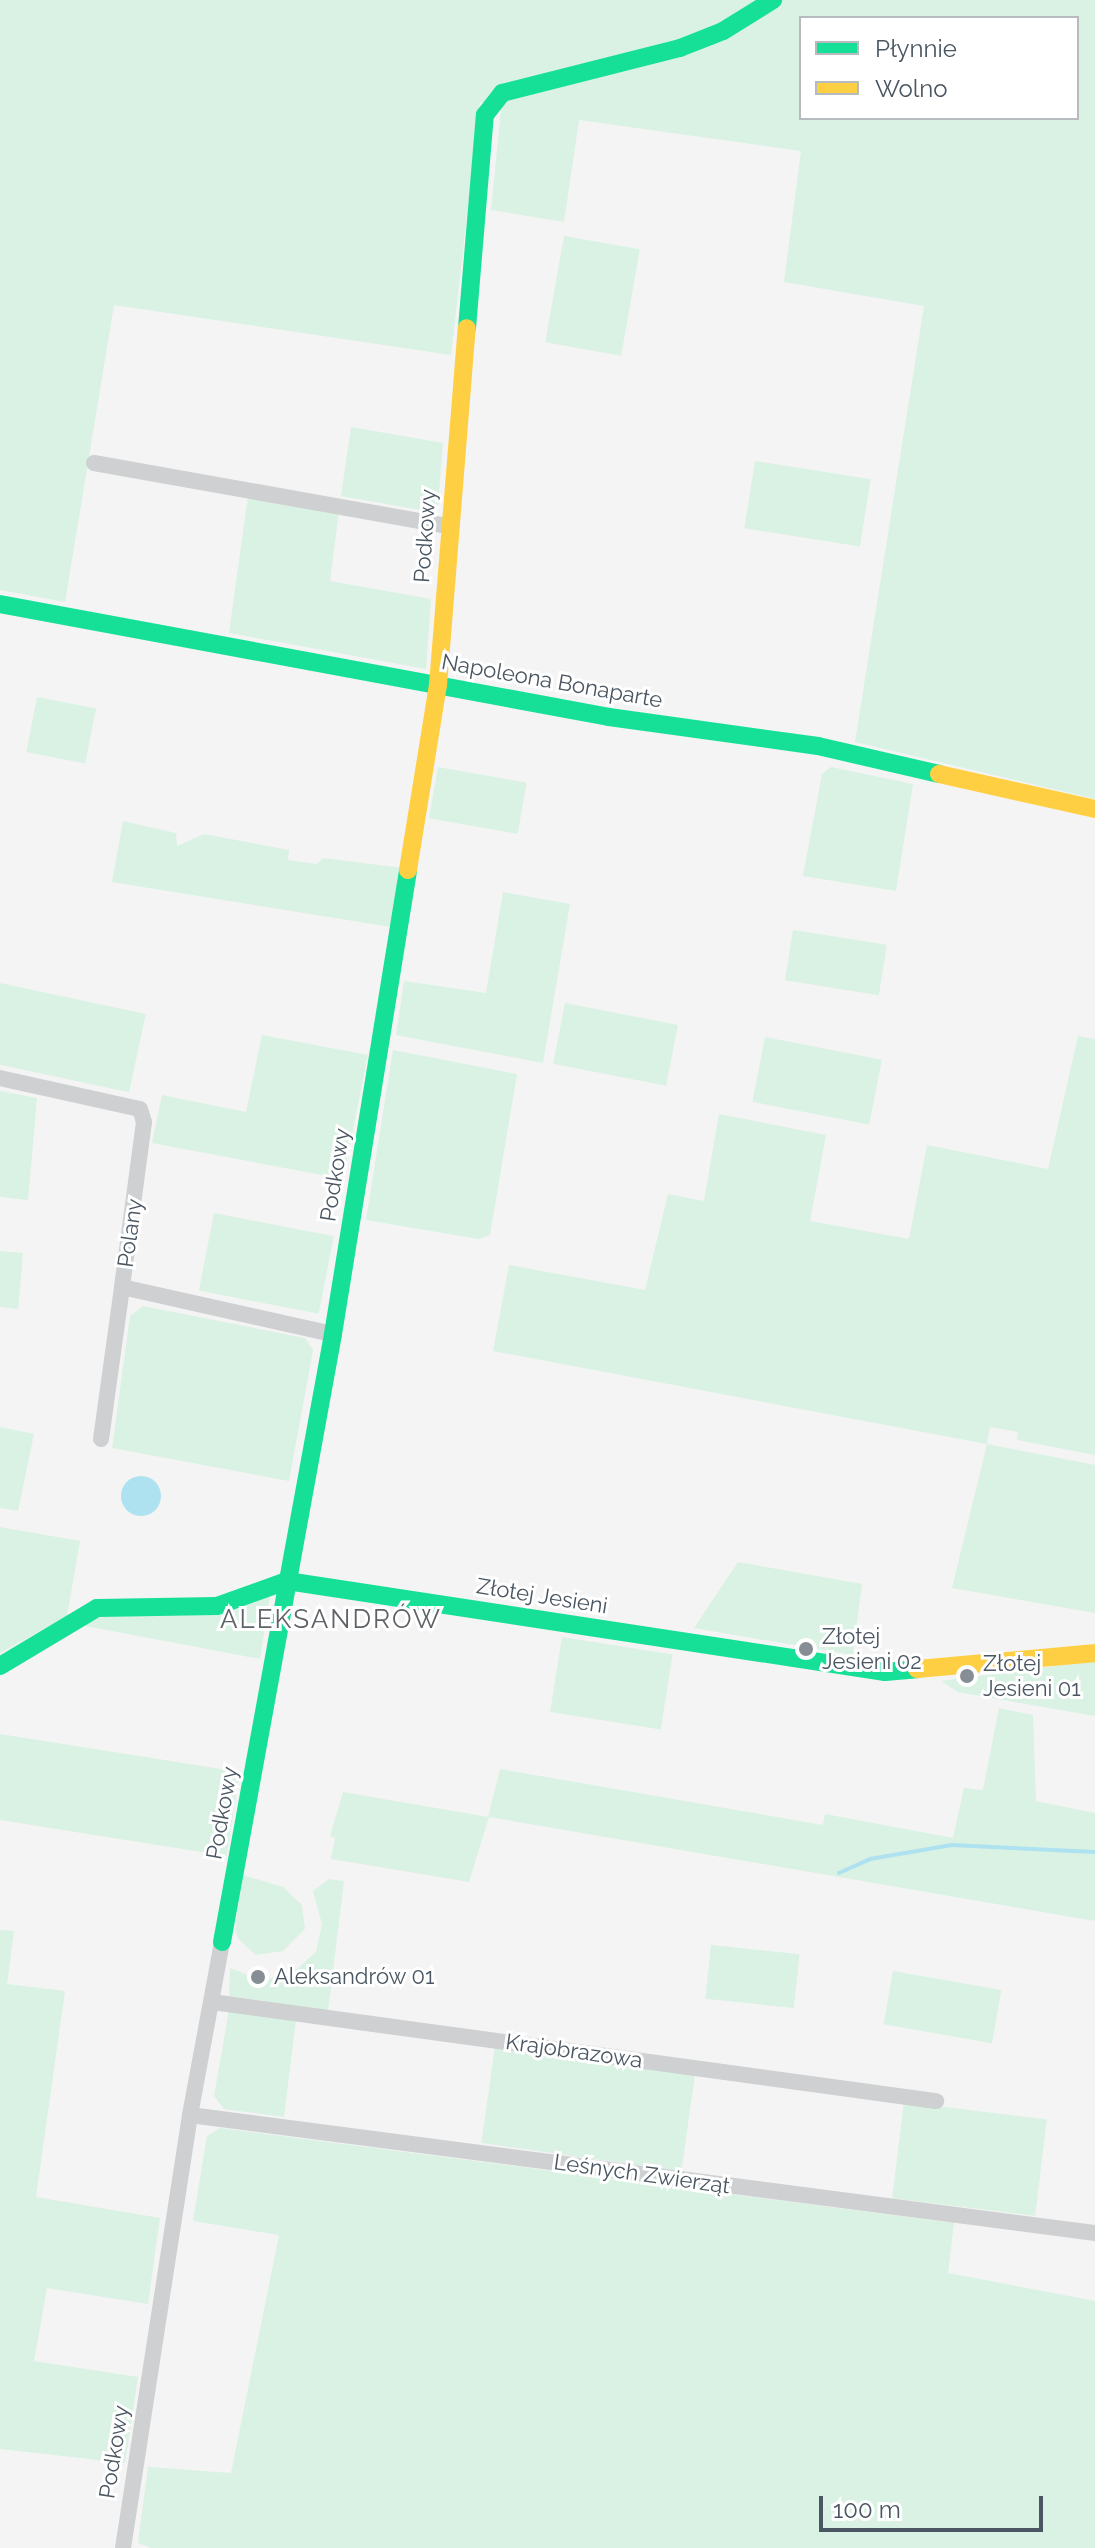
<!DOCTYPE html>
<meta charset="utf-8">
<style>
body{margin:0}
#map{position:relative;width:1095px;height:2548px;overflow:hidden;background:#f4f4f4;font-family:Raleway,sans-serif}
div>[style]{position:absolute}
[style*='--x']{left:calc(var(--x)*1px);top:calc(var(--y)*1px);width:calc(var(--w)*1px);rotate:calc(var(--a)*1deg)}
.green>*{inset:0;background:#d9f2e3;transform-origin:0 0}
.water>*{inset:0;background:#aee2f0}
.round{border-radius:50%}
.stream>*{height:4px;margin:-2px;padding:0 2px;transform-origin:2px;border-radius:2px;background:#aee2f0}
.street>*{height:16px;margin:-8px;padding:0 8px;transform-origin:8px;border-radius:8px;background:#ced0d2}
.fast>*{height:18px;margin:-9px;padding:0 9px;transform-origin:9px;border-radius:9px;background:#16e098}
.slow>*{height:18px;margin:-9px;padding:0 9px;transform-origin:9px;border-radius:9px;background:#ffcf43}
.dots>*{width:22px;height:22px;translate:-50% -50%;box-sizing:border-box;border:4px solid #fff;border-radius:50%}
span{translate:-50% -50%;white-space:nowrap;text-align:center;line-height:1.15;-webkit-text-stroke:6px #fff;paint-order:stroke}
.street-label{font-size:22px;color:#4a5661}
.poi-label{font-size:22px;color:#4a5661}
.left{translate:0 -50%;text-align:left}
.quarter-label{font-size:26px;color:#5f6368;letter-spacing:2px}
.legend{position:absolute;left:799px;top:16px;width:280px;height:104px;box-sizing:border-box;background:#fff;border:2px solid #b7bbc0;margin:0;padding:10px 14px;list-style:none;font-size:24px;color:#4a5661}
.legend li{display:flex;align-items:center;gap:16px;height:40px}
.legend b{width:40px;border:2px solid #b7bbc0}
.scale{position:absolute;left:819px;top:2496px;width:224px;height:36px;box-sizing:border-box;border:4px solid #4a5661;border-top:0;padding-left:10px;font-size:24px;line-height:28px;white-space:nowrap;color:#4a5661;-webkit-text-stroke:6px #fff;paint-order:stroke}
</style>
<div id="map">
<div class="green">
<div style="clip-path:polygon(evenodd,0 0,1095px 0,1095px 799px,855px 742px,924px 306px,784px 282px,801px 151px,579px 120px,564px 222px,491px 210px,501px 109px,480px 102px,451px 355px,114px 305px,65px 602px,0 590px,0 0,801px 18px,1077px 18px,1077px 118px,801px 118px,801px 18px)"></div>
<div style="left:564px;top:236px;width:77px;height:108px;rotate:10deg"></div>
<div style="clip-path:polygon(351px 427px,443px 443px,438px 507px,432px 512px,341px 496px)"></div>
<div style="left:755px;top:461px;width:117px;height:68px;rotate:9deg"></div>
<div style="clip-path:polygon(248px 496px,339px 511px,330px 581px,431px 599px,426px 669px,229px 633px)"></div>
<div style="left:37px;top:697px;width:60px;height:56px;rotate:11deg"></div>
<div style="left:438px;top:767px;width:90px;height:52px;rotate:10deg"></div>
<div style="clip-path:polygon(831px 767px,913px 784px,896px 891px,803px 876px,822px 774px)"></div>
<div style="clip-path:polygon(123px 821px,176px 833px,177px 846px,204px 834px,289px 850px,288px 860px,317px 864px,323px 858px,403px 868px,391px 927px,112px 882px)"></div>
<div style="clip-path:polygon(503px 892px,570px 904px,543px 1063px,396px 1035px,404px 981px,486px 993px)"></div>
<div style="left:793px;top:930px;width:95px;height:51px;rotate:9deg"></div>
<div style="left:0;top:983px;width:149px;height:80px;rotate:12deg"></div>
<div style="left:565px;top:1003px;width:115px;height:62px;rotate:11deg"></div>
<div style="clip-path:polygon(262px 1035px,368px 1055px,343px 1179px,152px 1143px,162px 1095px,246px 1112px)"></div>
<div style="clip-path:polygon(1078px 1036px,1095px 1039px,1095px 1455px,1017px 1440px,1018px 1432px,990px 1427px,987px 1444px,1095px 1465px,1095px 1613px,952px 1588px,987px 1444px,493px 1351px,509px 1265px,645px 1290px,668px 1194px,704px 1201px,719px 1114px,826px 1135px,810px 1221px,909px 1239px,927px 1145px,1048px 1169px)"></div>
<div style="left:765px;top:1037px;width:119px;height:66px;rotate:11deg"></div>
<div style="clip-path:polygon(393px 1050px,517px 1074px,490px 1235px,479px 1239px,366px 1220px)"></div>
<div style="clip-path:polygon(0 1091px,37px 1098px,28px 1200px,0 1197px)"></div>
<div style="left:214px;top:1213px;width:122px;height:79px;rotate:11deg"></div>
<div style="clip-path:polygon(0 1251px,23px 1253px,18px 1309px,0 1307px)"></div>
<div style="clip-path:polygon(143px 1306px,305px 1338px,313px 1350px,289px 1481px,112px 1448px,130px 1316px)"></div>
<div style="clip-path:polygon(0 1427px,34px 1434px,18px 1511px,0 1508px)"></div>
<div style="clip-path:polygon(0 1527px,80px 1541px,67px 1616px,0 1653px)"></div>
<div style="clip-path:polygon(738px 1562px,862px 1584px,853px 1655px,694px 1628px)"></div>
<div style="clip-path:polygon(270px 1596px,260px 1659px,75px 1624px,89px 1619px)"></div>
<div style="left:562px;top:1637px;width:112px;height:76px;rotate:9deg"></div>
<div style="clip-path:polygon(1095px 1661px,1095px 1716px,958px 1692px,941px 1681px)"></div>
<div style="clip-path:polygon(999px 1708px,1033px 1715px,1036px 1801px,1095px 1813px,1095px 1921px,489px 1817px,469px 1882px,331px 1859px,335px 1838px,330px 1836px,343px 1792px,488px 1817px,500px 1769px,823px 1825px,825px 1814px,953px 1838px,964px 1788px,983px 1790px)"></div>
<div style="left:0;top:1734px;width:243px;height:85px;rotate:9deg"></div>
<div style="clip-path:polygon(243px 1875px,283px 1887px,302px 1905px,305px 1929px,283px 1951px,256px 1955px,239px 1940px,235px 1930px)"></div>
<div style="clip-path:polygon(329px 1879px,344px 1881px,328px 2011px,229px 1996px,230px 1968px,263px 1981px,297px 1969px,316px 1952px,322px 1924px,313px 1891px)"></div>
<div style="clip-path:polygon(0 1930px,14px 1931px,7px 1984px,65px 1991px,36px 2197px,160px 2218px,148px 2304px,47px 2288px,34px 2361px,138px 2377px,125px 2463px,0 2449px)"></div>
<div style="left:711px;top:1945px;width:89px;height:54px;rotate:6deg"></div>
<div style="left:893px;top:1971px;width:110px;height:54px;rotate:10deg"></div>
<div style="clip-path:polygon(229px 2010px,296px 2020px,284px 2117px,224px 2109px,214px 2096px)"></div>
<div style="left:495px;top:2046px;width:202px;height:98px;rotate:8deg"></div>
<div style="left:904px;top:2102px;width:144px;height:97px;rotate:7deg"></div>
<div style="clip-path:polygon(220px 2128px,954px 2223px,948px 2273px,1095px 2301px,1095px 2548px,151px 2548px,138px 2543px,148px 2467px,231px 2473px,279px 2235px,193px 2221px,207px 2136px)"></div>
</div>
<div class="water">
<div class="round" style="left:121px;top:1476px;width:40px;height:40px"></div>
</div>
<div class="stream">
<div style="--x:839;--y:1873;--w:34;--a:-24"></div>
<div style="--x:870;--y:1859;--w:83;--a:-9.7"></div>
<div style="--x:952;--y:1845;--w:143;--a:2.8"></div>
</div>
<div class="street">
<div style="--x:94;--y:463;--w:361;--a:10.1"></div>
<div style="--x:0;--y:1078;--w:143;--a:12.5"></div>
<div style="--x:140;--y:1109;--w:14;--a:73"></div>
<div style="--x:144;--y:1122;--w:166;--a:97.6"></div>
<div style="--x:122;--y:1287;--w:216;--a:12.6"></div>
<div style="--x:101;--y:1439;--w:153;--a:-82.1"></div>
<div style="--x:212;--y:2002;--w:731;--a:7.79"></div>
<div style="--x:190;--y:2115;--w:913;--a:7.43"></div>
<div style="--x:123;--y:2548;--w:438;--a:-81.2"></div>
<div style="--x:190;--y:2115;--w:176;--a:-79.5"></div>
</div>
<div class="fast">
<div style="--x:467;--y:328;--w:214;--a:-85.2"></div>
<div style="--x:485;--y:115;--w:28;--a:-52"></div>
<div style="--x:502;--y:93;--w:184;--a:-14.2"></div>
<div style="--x:680;--y:48;--w:46;--a:-21.6"></div>
<div style="--x:723;--y:31;--w:59;--a:-31.8"></div>
<div style="--x:0;--y:604;--w:619;--a:10.51"></div>
<div style="--x:609;--y:717;--w:211;--a:7.9"></div>
<div style="--x:818;--y:746;--w:124;--a:13"></div>
<div style="--x:0;--y:1666;--w:113;--a:-30.9"></div>
<div style="--x:97;--y:1608;--w:120;--a:-1"></div>
<div style="--x:217;--y:1606;--w:74;--a:-19.7"></div>
<div style="--x:287;--y:1581;--w:605;--a:8.65"></div>
<div style="--x:885;--y:1672;--w:32;--a:-5"></div>
<div style="--x:222;--y:1942;--w:618;--a:-79.65"></div>
<div style="--x:333;--y:1334;--w:470;--a:-80.8"></div>
</div>
<div class="slow">
<div style="--x:939;--y:774;--w:160;--a:12.6"></div>
<div style="--x:408;--y:870;--w:187;--a:-80.8"></div>
<div style="--x:438;--y:685;--w:358;--a:-85.4"></div>
<div style="--x:917;--y:1669;--w:179;--a:-5.1"></div>
</div>
<div class="dots">
<div style="left:806px;top:1649px;background:#868d94"></div>
<div style="left:967px;top:1676px;background:#868d94"></div>
<div style="left:258px;top:1977px;background:#868d94"></div>
</div>
<div class="street-label">
<span style="left:425px;top:536px;rotate:-86deg">Podkowy</span>
<span style="left:552px;top:681px;rotate:10deg">Napoleona Bonaparte</span>
<span style="left:335px;top:1175px;rotate:-81deg">Podkowy</span>
<span style="left:130px;top:1233px;rotate:-82deg">Polany</span>
<span style="left:542px;top:1596px;rotate:9deg">Złotej Jesieni</span>
<span style="left:222px;top:1813px;rotate:-80deg">Podkowy</span>
<span style="left:574px;top:2051px;rotate:8deg">Krajobrazowa</span>
<span style="left:642px;top:2174px;rotate:8deg">Leśnych Zwierząt</span>
<span style="left:114px;top:2452px;rotate:-81deg">Podkowy</span>
</div>
<div class="poi-label">
<span class="left" style="left:822px;top:1649px">Złotej<br>Jesieni 02</span>
<span class="left" style="left:983px;top:1676px">Złotej<br>Jesieni 01</span>
<span class="left" style="left:274px;top:1977px">Aleksandrów 01</span>
</div>
<div class="quarter-label">
<span style="left:331px;top:1620px">ALEKSANDRÓW</span>
</div>
<ul class="legend">
<li><b style="height:10px;background:#16e098"></b>Płynnie</li>
<li><b style="height:10px;background:#ffcf43"></b>Wolno</li>
</ul>
<div class="scale">100 m</div>
</div>
